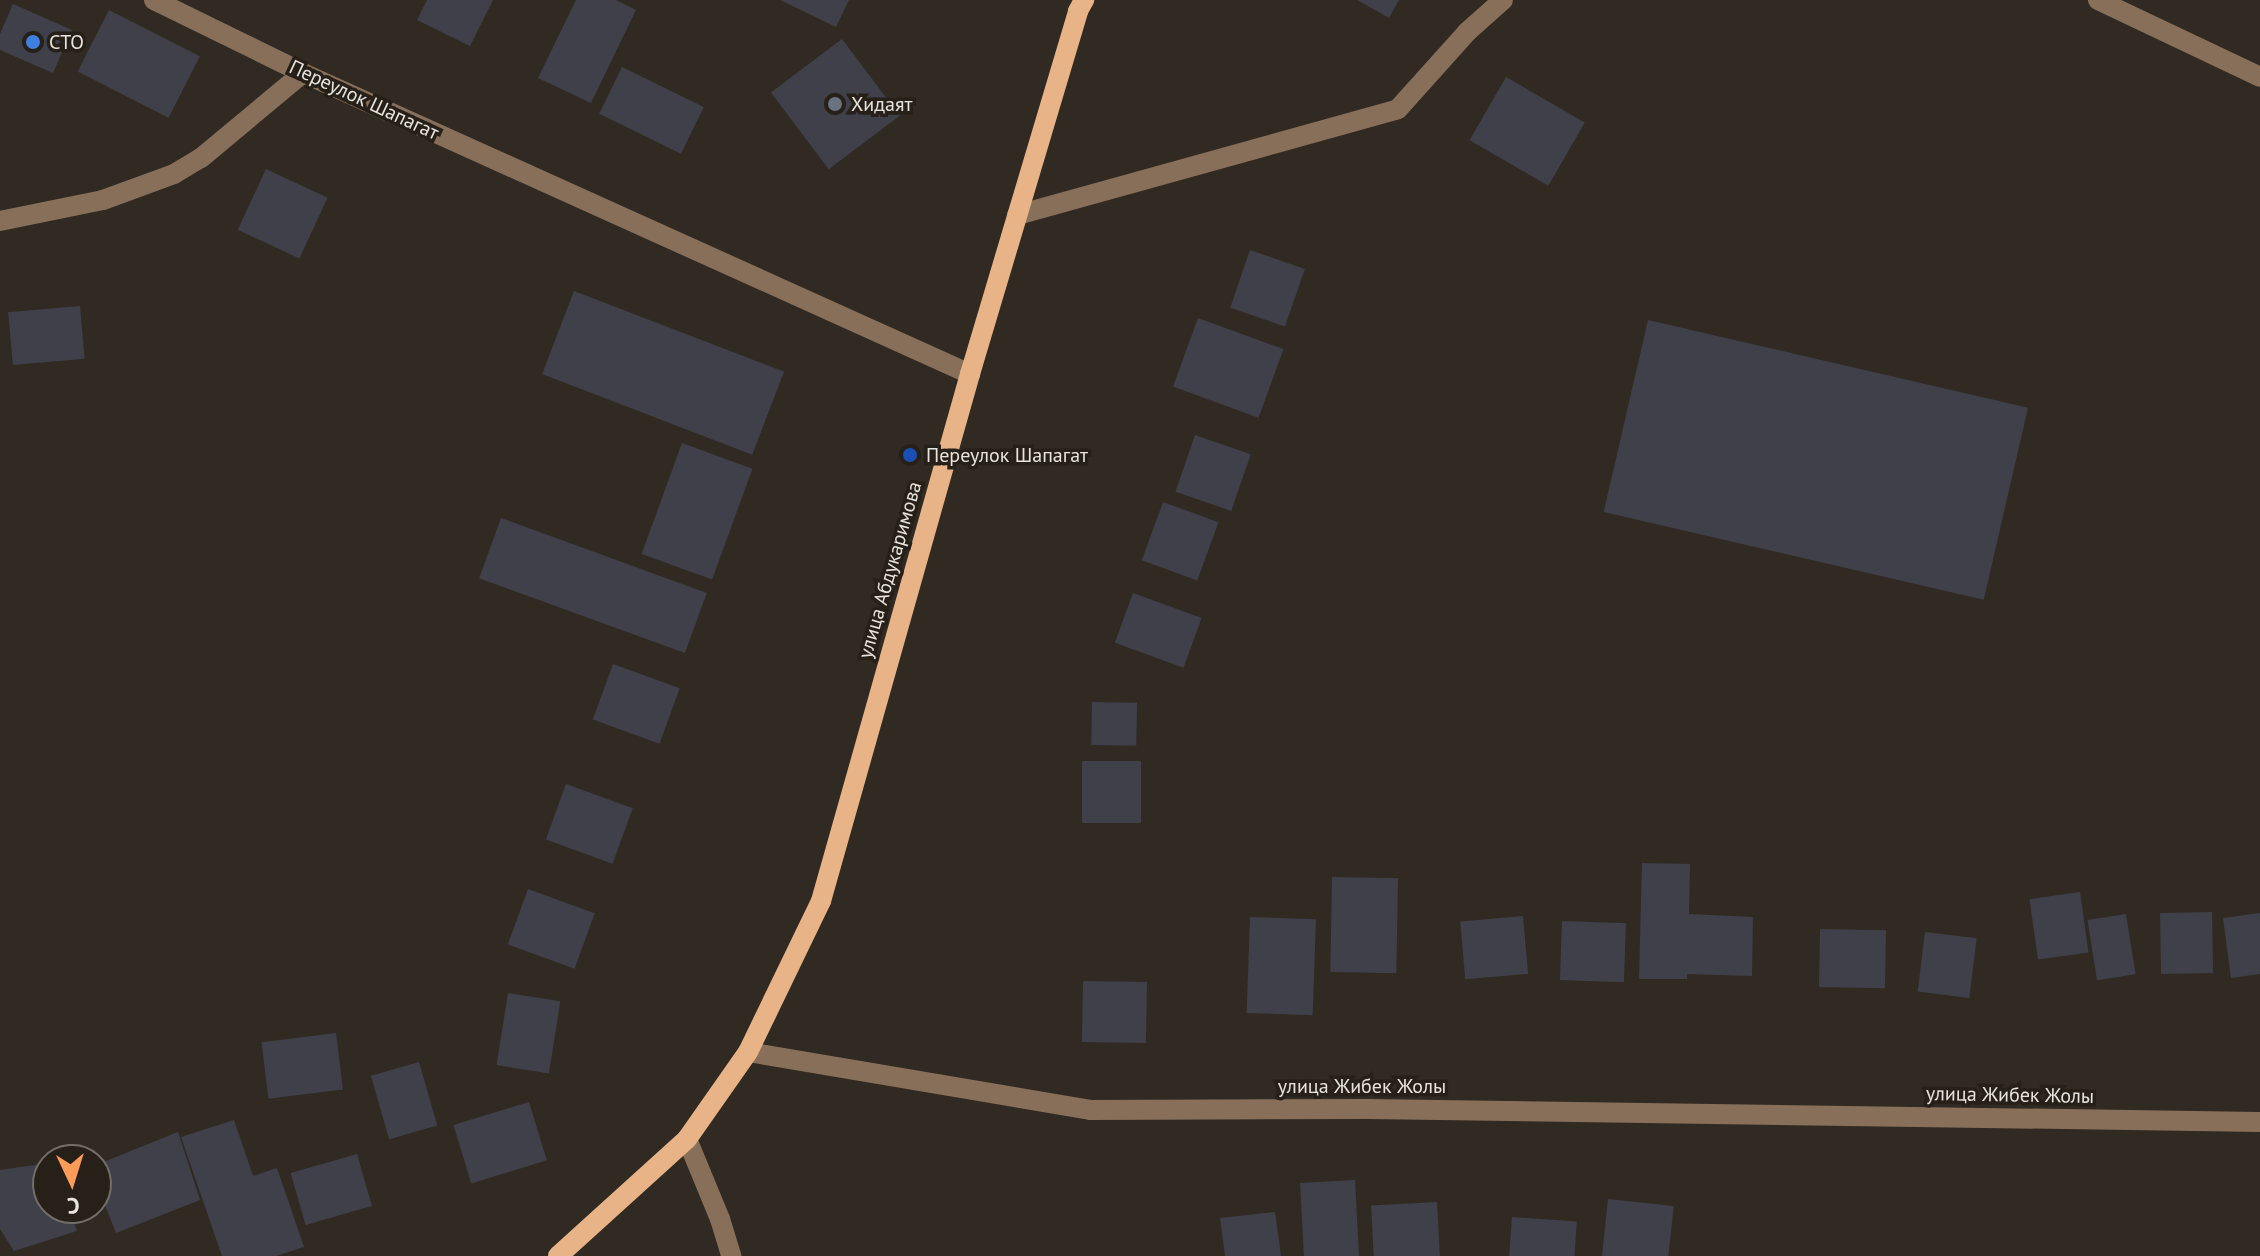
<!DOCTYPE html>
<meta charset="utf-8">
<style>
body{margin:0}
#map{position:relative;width:2260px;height:1256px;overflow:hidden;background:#302a22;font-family:"PT Sans",sans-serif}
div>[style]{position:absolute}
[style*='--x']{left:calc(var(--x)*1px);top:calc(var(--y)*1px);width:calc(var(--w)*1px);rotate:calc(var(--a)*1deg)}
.building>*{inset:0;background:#3f404a;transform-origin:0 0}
.minor>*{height:20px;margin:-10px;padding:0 10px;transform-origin:10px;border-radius:10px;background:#886f5a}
.major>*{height:20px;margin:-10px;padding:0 10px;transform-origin:10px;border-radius:10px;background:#e7b387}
.dots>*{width:22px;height:22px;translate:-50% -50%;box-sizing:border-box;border:4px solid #262018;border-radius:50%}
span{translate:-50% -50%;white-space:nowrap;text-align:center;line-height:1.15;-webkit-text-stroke:7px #262018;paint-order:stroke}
.poi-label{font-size:20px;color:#e7e3de}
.left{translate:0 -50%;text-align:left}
.street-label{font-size:20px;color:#e7e3de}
.north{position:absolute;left:32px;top:1144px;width:80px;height:80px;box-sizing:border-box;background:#262018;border:2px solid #736e67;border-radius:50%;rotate:176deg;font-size:22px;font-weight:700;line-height:32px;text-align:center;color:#e7e3de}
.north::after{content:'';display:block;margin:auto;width:28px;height:36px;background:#fe9b58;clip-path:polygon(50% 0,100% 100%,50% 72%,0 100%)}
</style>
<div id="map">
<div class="building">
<div style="clip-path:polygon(427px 0,493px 0,470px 46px,417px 20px)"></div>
<div style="clip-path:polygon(576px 0,616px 0,636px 10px,591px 103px,538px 78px)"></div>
<div style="clip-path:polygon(780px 0,849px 0,836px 27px)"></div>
<div style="clip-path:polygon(1357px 0,1399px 0,1389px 18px)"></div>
<div style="clip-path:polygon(13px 4px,72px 30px,53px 73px,0 50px,0 34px)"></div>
<div style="left:109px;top:10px;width:102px;height:69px;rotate:27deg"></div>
<div style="left:842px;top:39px;width:96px;height:89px;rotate:53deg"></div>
<div style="left:622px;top:67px;width:91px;height:52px;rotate:26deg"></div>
<div style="left:1506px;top:77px;width:91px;height:73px;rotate:30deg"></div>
<div style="left:266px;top:169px;width:68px;height:67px;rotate:25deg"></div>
<div style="left:1250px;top:250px;width:58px;height:61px;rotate:19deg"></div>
<div style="left:574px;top:291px;width:225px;height:89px;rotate:21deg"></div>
<div style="left:80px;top:306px;width:53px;height:72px;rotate:85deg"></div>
<div style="left:1198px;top:318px;width:91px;height:73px;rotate:20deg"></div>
<div style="left:1648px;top:320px;width:390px;height:197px;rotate:13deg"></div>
<div style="left:1195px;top:435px;width:59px;height:60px;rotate:19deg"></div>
<div style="left:682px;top:443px;width:75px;height:118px;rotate:20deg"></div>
<div style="left:1163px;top:502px;width:59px;height:62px;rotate:20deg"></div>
<div style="left:501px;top:518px;width:219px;height:64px;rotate:20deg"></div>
<div style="left:1133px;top:593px;width:73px;height:53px;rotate:20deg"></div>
<div style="left:613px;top:664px;width:71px;height:59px;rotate:20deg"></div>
<div style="left:1092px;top:702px;width:45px;height:43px;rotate:1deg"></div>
<div style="left:1082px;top:761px;width:59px;height:62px"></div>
<div style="left:566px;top:784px;width:71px;height:59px;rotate:20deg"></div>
<div style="clip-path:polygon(1642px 863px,1690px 864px,1689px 914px,1753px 917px,1752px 976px,1687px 974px,1687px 979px,1639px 979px)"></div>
<div style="left:1332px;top:877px;width:66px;height:95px;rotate:1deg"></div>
<div style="left:528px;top:889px;width:71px;height:59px;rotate:20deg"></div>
<div style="left:2080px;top:892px;width:61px;height:51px;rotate:82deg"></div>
<div style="left:2212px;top:912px;width:61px;height:52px;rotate:89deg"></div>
<div style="clip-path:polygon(2260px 913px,2260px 974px,2231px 978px,2223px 918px)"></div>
<div style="left:2126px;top:914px;width:61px;height:39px;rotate:81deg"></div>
<div style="left:1523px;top:916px;width:58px;height:63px;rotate:85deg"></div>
<div style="left:1250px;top:917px;width:66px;height:96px;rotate:2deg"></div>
<div style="left:1562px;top:921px;width:64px;height:59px;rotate:2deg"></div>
<div style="left:1820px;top:929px;width:66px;height:58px;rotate:1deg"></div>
<div style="left:1925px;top:932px;width:52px;height:60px;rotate:7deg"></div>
<div style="left:1083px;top:981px;width:64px;height:61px;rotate:1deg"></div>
<div style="left:508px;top:993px;width:53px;height:73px;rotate:9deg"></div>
<div style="left:336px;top:1033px;width:57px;height:75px;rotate:83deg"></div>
<div style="left:419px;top:1062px;width:66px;height:50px;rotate:74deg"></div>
<div style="left:529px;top:1102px;width:61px;height:79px;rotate:73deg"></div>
<div style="clip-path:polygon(234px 1120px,253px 1176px,277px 1168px,304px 1247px,276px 1256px,222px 1256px,181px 1137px)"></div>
<div style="clip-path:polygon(178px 1132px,200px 1200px,116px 1233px,96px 1182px,96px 1165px)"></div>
<div style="left:357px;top:1154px;width:54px;height:69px;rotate:74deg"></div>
<div style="clip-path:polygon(48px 1163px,48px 1208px,69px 1208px,77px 1231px,14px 1251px,0 1229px,0 1170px)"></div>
<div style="left:1355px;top:1180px;width:76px;height:55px;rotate:87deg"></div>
<div style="left:1608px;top:1199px;width:66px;height:57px;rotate:6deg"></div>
<div style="left:1437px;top:1202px;width:54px;height:66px;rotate:87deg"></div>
<div style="clip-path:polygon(1275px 1212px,1281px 1256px,1225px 1256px,1220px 1218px)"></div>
<div style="left:1512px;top:1217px;width:65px;height:39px;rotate:4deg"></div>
</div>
<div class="minor">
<div style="--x:154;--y:0;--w:166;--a:26.1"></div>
<div style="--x:303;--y:73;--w:732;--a:24.29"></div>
<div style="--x:2098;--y:0;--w:179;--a:25.4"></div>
<div style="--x:1017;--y:215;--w:395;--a:-15.5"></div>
<div style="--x:1398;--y:109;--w:103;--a:-48.1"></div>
<div style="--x:1467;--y:32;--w:48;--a:-41.6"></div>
<div style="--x:0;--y:221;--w:105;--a:-11.5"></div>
<div style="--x:103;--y:200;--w:76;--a:-20.1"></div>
<div style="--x:174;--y:174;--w:31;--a:-31"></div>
<div style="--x:201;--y:158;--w:133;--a:-39.8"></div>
<div style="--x:748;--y:1052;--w:347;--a:9.6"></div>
<div style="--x:1090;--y:1110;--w:278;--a:-0.2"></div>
<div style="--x:1368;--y:1109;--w:892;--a:0.83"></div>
<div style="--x:687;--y:1139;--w:87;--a:67.6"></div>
<div style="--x:720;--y:1219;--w:39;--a:73"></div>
</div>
<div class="major">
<div style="--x:558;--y:1256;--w:174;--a:-42.2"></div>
<div style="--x:687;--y:1139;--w:106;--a:-55"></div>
<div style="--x:748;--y:1052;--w:168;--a:-64.2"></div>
<div style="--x:821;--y:901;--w:548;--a:-74.21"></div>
<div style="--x:970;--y:374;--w:379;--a:-73.4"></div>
<div style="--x:1078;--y:11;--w:13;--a:-61"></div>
</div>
<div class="dots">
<div style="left:33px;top:42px;background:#3f7fe0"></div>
<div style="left:835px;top:104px;background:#6b7280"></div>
<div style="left:910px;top:455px;background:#1a4fb4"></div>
</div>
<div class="poi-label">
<span class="left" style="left:49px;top:42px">СТО</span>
<span class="left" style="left:851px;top:104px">Хидаят</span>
<span class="left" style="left:926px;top:455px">Переулок Шапагат</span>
</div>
<div class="street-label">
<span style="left:364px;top:100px;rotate:25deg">Переулок Шапагат</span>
<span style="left:890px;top:570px;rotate:-74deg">улица Абдукаримова</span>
<span style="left:1362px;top:1086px">улица Жибек Жолы</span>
<span style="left:2010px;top:1095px;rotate:1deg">улица Жибек Жолы</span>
</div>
<div class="north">С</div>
</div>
